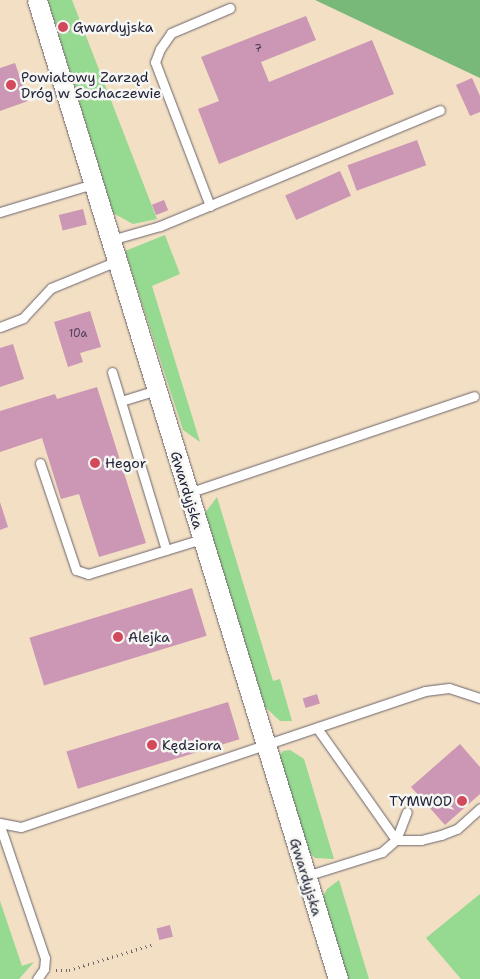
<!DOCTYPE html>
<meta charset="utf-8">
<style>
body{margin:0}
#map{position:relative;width:480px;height:979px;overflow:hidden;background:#f3dfc4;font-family:"Shantell Sans",sans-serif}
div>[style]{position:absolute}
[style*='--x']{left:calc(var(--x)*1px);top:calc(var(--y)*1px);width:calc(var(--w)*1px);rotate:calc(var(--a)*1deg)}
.green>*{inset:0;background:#96d990}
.forest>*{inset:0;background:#78b97a}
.building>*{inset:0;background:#cb97b4;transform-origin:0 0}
.path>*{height:3px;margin-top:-1.5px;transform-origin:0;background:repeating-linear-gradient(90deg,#6b646b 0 1px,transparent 0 5px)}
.roads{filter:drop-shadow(0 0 1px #6b646b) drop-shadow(0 0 1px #6b646b)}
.service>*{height:9px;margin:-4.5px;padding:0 4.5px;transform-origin:4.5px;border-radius:4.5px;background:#fff}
.minor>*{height:19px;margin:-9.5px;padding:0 9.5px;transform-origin:9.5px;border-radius:9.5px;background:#fff}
.dots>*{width:14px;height:14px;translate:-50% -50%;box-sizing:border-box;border:2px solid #f6f6f2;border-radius:50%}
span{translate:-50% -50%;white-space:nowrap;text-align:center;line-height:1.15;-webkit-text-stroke:5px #f6f6f2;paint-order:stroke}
.number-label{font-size:11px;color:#4c3f59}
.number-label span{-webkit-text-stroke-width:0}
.poi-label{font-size:14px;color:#22223b}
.left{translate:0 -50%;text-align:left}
.right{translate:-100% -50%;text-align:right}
.street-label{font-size:14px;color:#22223b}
</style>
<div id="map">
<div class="green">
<div style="clip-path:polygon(48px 0,72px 0,157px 219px,133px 224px,113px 213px)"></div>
<div style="clip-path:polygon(165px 235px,180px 274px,152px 286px,200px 442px,183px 430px,125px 251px)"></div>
<div style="clip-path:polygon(217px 497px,273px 681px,280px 679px,292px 721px,280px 721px,265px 707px,205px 513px)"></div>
<div style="clip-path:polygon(290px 750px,304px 759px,334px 859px,315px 858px,309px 852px,279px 757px,283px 751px)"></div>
<div style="clip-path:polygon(339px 880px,369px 979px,335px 979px,322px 898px,327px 889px)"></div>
<div style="clip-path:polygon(480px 894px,480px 979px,461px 979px,426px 938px)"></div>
<div style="clip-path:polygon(0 901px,22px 966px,34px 962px,19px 979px,0 979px)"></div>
</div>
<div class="forest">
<div style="clip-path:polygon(315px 0,480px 0,480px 78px)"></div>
</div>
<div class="building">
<div style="clip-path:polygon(306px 16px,316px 40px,261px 62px,269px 82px,372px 40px,394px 94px,219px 164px,198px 109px,219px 101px,201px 57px)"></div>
<div style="left:67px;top:20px;width:12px;height:10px;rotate:76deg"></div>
<div style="clip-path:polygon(15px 63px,28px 101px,0 111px,0 68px)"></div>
<div style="clip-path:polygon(472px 78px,480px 96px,480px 112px,470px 116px,456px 85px)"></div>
<div style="left:417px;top:140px;width:27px;height:74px;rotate:70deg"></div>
<div style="left:340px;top:171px;width:27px;height:60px;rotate:66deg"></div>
<div style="left:164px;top:200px;width:11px;height:13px;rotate:68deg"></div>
<div style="left:83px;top:209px;width:16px;height:25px;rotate:76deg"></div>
<div style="clip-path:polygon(90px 311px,101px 347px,80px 353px,83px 362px,68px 367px,54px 322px)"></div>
<div style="clip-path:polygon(13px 344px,24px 379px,0 387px,0 348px)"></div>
<div style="clip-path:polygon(97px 387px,146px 543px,99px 557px,79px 494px,61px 499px,42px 438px,0 452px,0 411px,55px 394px,57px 399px)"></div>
<div style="clip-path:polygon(0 502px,8px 527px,0 530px)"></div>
<div style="left:192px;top:588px;width:50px;height:170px;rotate:73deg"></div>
<div style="left:317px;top:694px;width:10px;height:15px;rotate:73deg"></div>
<div style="left:228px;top:702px;width:39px;height:169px;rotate:73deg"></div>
<div style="clip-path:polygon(460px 744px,480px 767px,480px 794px,445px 825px,411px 787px)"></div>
<div style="left:170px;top:925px;width:12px;height:14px;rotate:76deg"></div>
</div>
<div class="path">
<div style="--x:56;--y:970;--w:13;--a:0"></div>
<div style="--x:69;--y:970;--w:89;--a:-17"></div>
</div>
<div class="roads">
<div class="service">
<div style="--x:210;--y:206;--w:154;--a:-110.9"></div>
<div style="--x:155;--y:62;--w:14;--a:-69"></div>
<div style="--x:160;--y:49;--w:19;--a:-55"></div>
<div style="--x:171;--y:33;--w:64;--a:-23"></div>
<div style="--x:0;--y:212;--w:97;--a:-16.8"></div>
<div style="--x:111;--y:240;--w:51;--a:-15.9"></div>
<div style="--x:160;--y:226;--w:303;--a:-22.5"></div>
<div style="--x:0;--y:327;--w:25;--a:-21"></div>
<div style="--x:23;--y:318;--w:41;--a:-47"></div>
<div style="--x:51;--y:288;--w:71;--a:-22.2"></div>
<div style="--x:112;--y:372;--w:186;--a:73.1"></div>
<div style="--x:121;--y:401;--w:38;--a:-17"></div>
<div style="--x:40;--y:463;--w:113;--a:71.4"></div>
<div style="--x:76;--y:570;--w:13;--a:18"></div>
<div style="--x:88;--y:574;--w:119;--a:-17.1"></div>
<div style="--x:188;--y:493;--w:302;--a:-18.7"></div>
<div style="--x:317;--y:728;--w:137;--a:54.8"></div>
<div style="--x:0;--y:823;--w:21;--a:11"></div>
<div style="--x:21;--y:827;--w:426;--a:-18.6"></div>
<div style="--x:425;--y:691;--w:24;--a:-7"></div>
<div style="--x:449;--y:688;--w:33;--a:18"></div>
<div style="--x:0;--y:826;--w:139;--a:71.2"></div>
<div style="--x:45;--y:958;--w:11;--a:95"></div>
<div style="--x:44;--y:969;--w:12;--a:125"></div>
<div style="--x:396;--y:840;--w:25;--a:0"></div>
<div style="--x:421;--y:840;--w:21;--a:-14"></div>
<div style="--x:441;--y:835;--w:17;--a:-21"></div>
<div style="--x:457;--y:829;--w:31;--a:-42"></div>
<div style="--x:306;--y:876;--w:80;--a:-17.5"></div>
<div style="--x:382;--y:852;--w:18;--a:-41"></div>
<div style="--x:396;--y:840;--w:30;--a:-69"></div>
</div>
<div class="minor">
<div style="--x:37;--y:0;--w:1024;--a:72.91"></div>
</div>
</div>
<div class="dots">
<div style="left:63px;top:27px;background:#d1495b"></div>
<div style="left:11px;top:85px;background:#d1495b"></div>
<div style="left:95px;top:463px;background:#d1495b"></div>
<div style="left:118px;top:637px;background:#d1495b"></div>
<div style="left:152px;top:745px;background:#d1495b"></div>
<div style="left:462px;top:801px;background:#d1495b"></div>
</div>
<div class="number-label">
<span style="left:258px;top:49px">7</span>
<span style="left:78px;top:334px">10a</span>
</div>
<div class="poi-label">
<span class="left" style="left:73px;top:27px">Gwardyjska</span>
<span class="left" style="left:21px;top:85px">Powiatowy Zarząd<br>Dróg w Sochaczewie</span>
<span class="left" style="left:105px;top:463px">Hegor</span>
<span class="left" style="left:128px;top:637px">Alejka</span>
<span class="left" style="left:162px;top:745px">Kędziora</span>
<span class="right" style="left:452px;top:801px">TYMWOD</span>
</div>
<div class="street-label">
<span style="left:187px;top:490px;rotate:73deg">Gwardyjska</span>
<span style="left:306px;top:877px;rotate:73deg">Gwardyjska</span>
</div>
</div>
